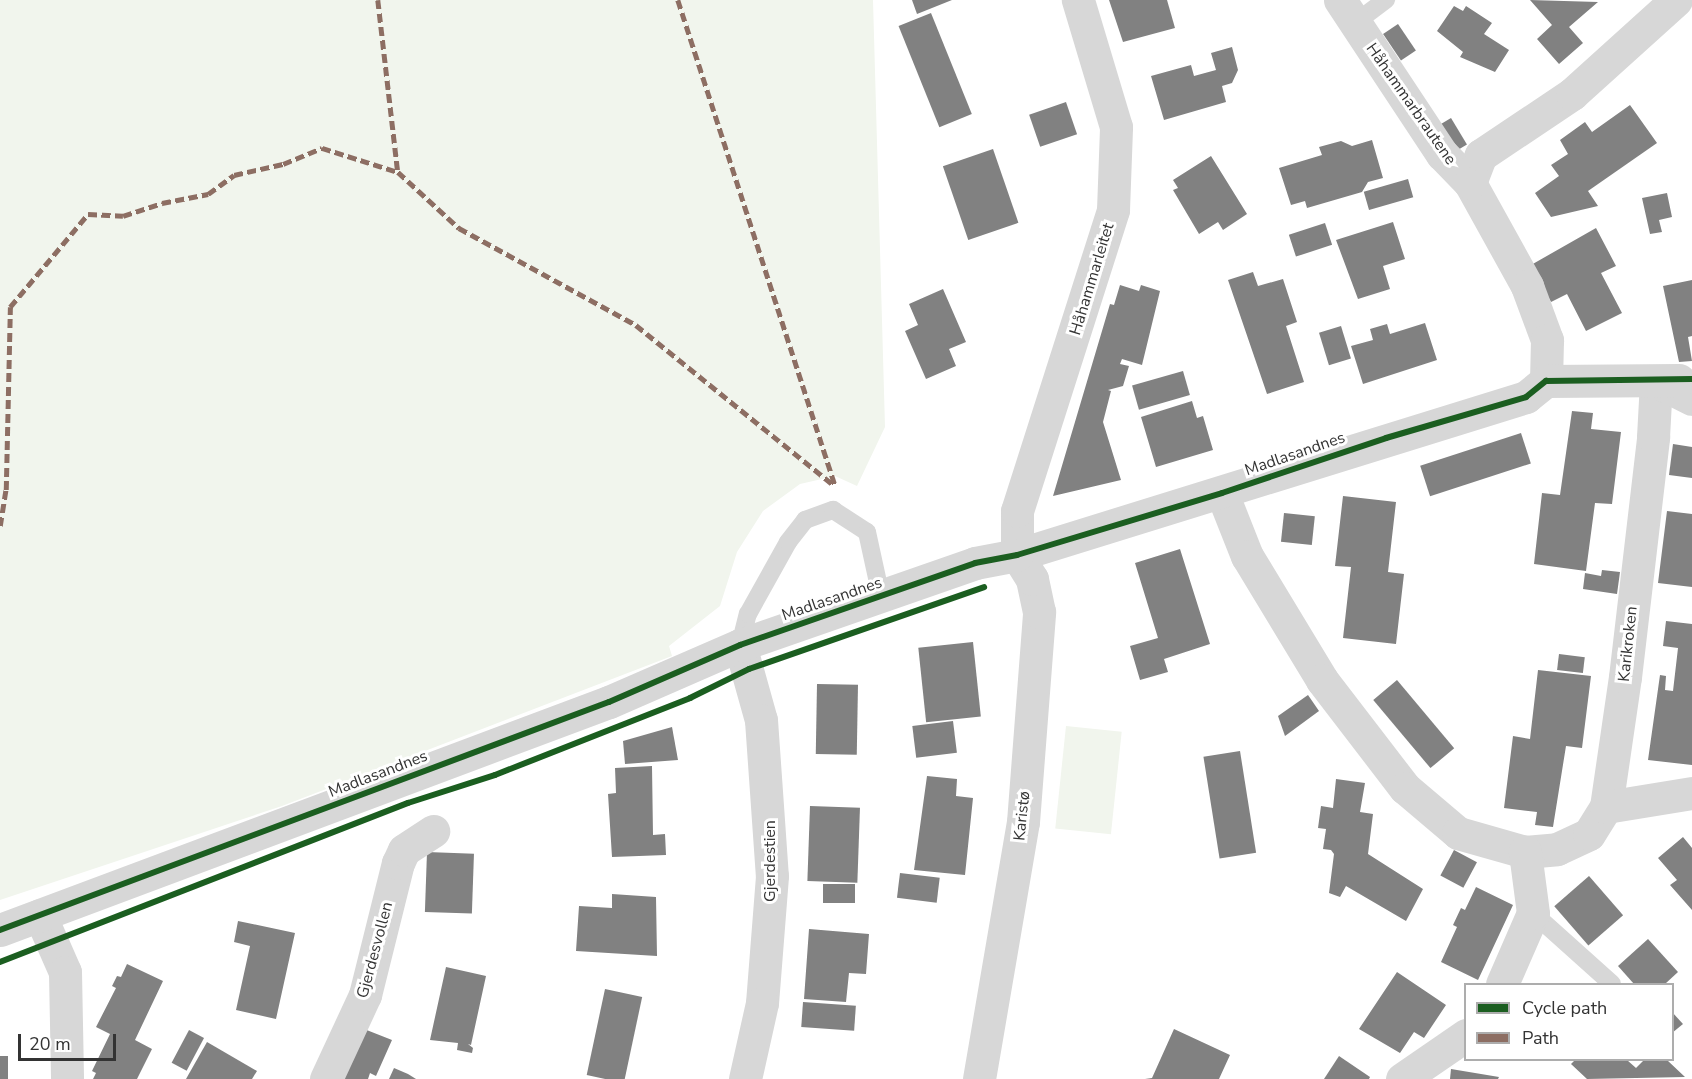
<!DOCTYPE html>
<meta charset="utf-8">
<style>
body{margin:0}
#map{position:relative;width:1692px;height:1079px;overflow:hidden;background:#fff;font-family:"Nunito Sans",sans-serif}
div>[style]{position:absolute}
[style*='--x']{left:calc(var(--x)*1px);top:calc(var(--y)*1px);width:calc(var(--w)*1px);rotate:calc(var(--a)*1deg)}
.green>*{inset:0;background:#f1f5ed;transform-origin:0 0}
.building>*{inset:0;background:#818181;transform-origin:0 0}
.service>*{height:18px;margin:-9px;padding:0 9px;transform-origin:9px;border-radius:9px;background:#d7d7d7}
.minor>*{height:33px;margin:-16.5px;padding:0 16.5px;transform-origin:16.5px;border-radius:16.5px;background:#d7d7d7}
.tertiary>*{height:33px;margin:-16.5px;padding:0 16.5px;transform-origin:16.5px;border-radius:16.5px;background:#d7d7d7}
.quiet>*{height:4.5px;margin-top:-2.25px;transform-origin:0;background:repeating-linear-gradient(90deg,#8d6e63 0 9px,transparent 0 13.5px)}
.cycleway>*{height:6px;margin:-3px;padding:0 3px;transform-origin:3px;border-radius:3px;background:#1b5e20}
span{translate:-50% -50%;white-space:nowrap;text-align:center;line-height:1.15;-webkit-text-stroke:6px #fff;paint-order:stroke}
.street-label{font-size:16px;color:#333}
.legend{position:absolute;left:1464px;top:983px;width:210px;height:78px;box-sizing:border-box;background:#fff;border:2px solid #adadad;margin:0;padding:8px 10px;list-style:none;font-size:18px;color:#333}
.legend li{display:flex;align-items:center;gap:12px;height:30px}
.legend b{width:30px;border:2px solid #adadad}
.scale{position:absolute;left:18px;top:1034px;width:98px;height:27px;box-sizing:border-box;border:3px solid #333;border-top:0;padding-left:8px;font-size:18px;line-height:21px;white-space:nowrap;color:#333;-webkit-text-stroke:4px #fff;paint-order:stroke}
</style>
<div id="map">
<div class="green">
<div style="clip-path:polygon(0 0,873px 0,885px 427px,857px 486px,835px 476px,800px 484px,763px 511px,737px 552px,720px 606px,669px 646px,672px 656px,282px 806px,0 900px)"></div>
<div style="left:1066px;top:726px;width:56px;height:103px;rotate:6deg"></div>
</div>
<div class="building">
<div style="clip-path:polygon(912px 0,952px 0,917px 14px)"></div>
<div style="clip-path:polygon(1109px 0,1167px 0,1175px 28px,1123px 42px)"></div>
<div style="clip-path:polygon(1530px 0,1598px 2px,1569px 27px,1583px 43px,1559px 64px,1537px 39px,1552px 25px)"></div>
<div style="clip-path:polygon(1454px 6px,1463px 11px,1466px 6px,1492px 23px,1484px 34px,1509px 50px,1495px 72px,1460px 57px,1463px 52px,1437px 31px)"></div>
<div style="left:931px;top:13px;width:109px;height:35px;rotate:68deg"></div>
<div style="left:1398px;top:24px;width:32px;height:18px;rotate:56deg"></div>
<div style="clip-path:polygon(1232px 47px,1238px 70px,1232px 83px,1222px 86px,1226px 102px,1164px 120px,1151px 76px,1191px 65px,1194px 76px,1216px 70px,1211px 53px)"></div>
<div style="left:1066px;top:102px;width:34px;height:39px;rotate:71deg"></div>
<div style="clip-path:polygon(1630px 105px,1657px 143px,1588px 191px,1598px 206px,1551px 217px,1535px 193px,1559px 176px,1551px 165px,1568px 154px,1560px 140px,1585px 122px,1592px 132px)"></div>
<div style="left:1451px;top:118px;width:31px;height:20px;rotate:59deg"></div>
<div style="clip-path:polygon(1372px 140px,1383px 178px,1368px 182px,1362px 192px,1307px 208px,1305px 201px,1291px 205px,1279px 168px,1322px 155px,1319px 147px,1341px 141px,1352px 146px)"></div>
<div style="left:993px;top:149px;width:78px;height:53px;rotate:71deg"></div>
<div style="clip-path:polygon(1211px 156px,1247px 214px,1223px 230px,1218px 222px,1199px 234px,1173px 190px,1178px 188px,1173px 180px)"></div>
<div style="left:1408px;top:179px;width:19px;height:46px;rotate:74deg"></div>
<div style="clip-path:polygon(1667px 193px,1672px 217px,1659px 220px,1662px 232px,1650px 234px,1642px 198px)"></div>
<div style="clip-path:polygon(1393px 222px,1405px 259px,1383px 266px,1390px 289px,1358px 299px,1336px 240px)"></div>
<div style="left:1325px;top:223px;width:23px;height:38px;rotate:72deg"></div>
<div style="clip-path:polygon(1596px 228px,1616px 266px,1601px 273px,1622px 313px,1586px 331px,1567px 294px,1551px 302px,1531px 265px)"></div>
<div style="clip-path:polygon(1253px 272px,1258px 286px,1283px 279px,1297px 322px,1286px 326px,1304px 382px,1267px 394px,1228px 280px)"></div>
<div style="clip-path:polygon(1692px 280px,1692px 336px,1688px 337px,1692px 361px,1679px 362px,1663px 286px)"></div>
<div style="clip-path:polygon(1120px 285px,1139px 291px,1141px 285px,1160px 291px,1142px 365px,1122px 359px,1120px 364px,1129px 366px,1123px 386px,1108px 390px,1111px 391px,1103px 422px,1121px 480px,1053px 496px,1110px 304px,1114px 305px)"></div>
<div style="clip-path:polygon(943px 289px,966px 342px,949px 349px,956px 366px,926px 379px,905px 331px,918px 325px,909px 304px)"></div>
<div style="clip-path:polygon(1425px 323px,1437px 360px,1363px 384px,1351px 346px,1373px 340px,1370px 329px,1387px 324px,1390px 334px)"></div>
<div style="left:1341px;top:326px;width:34px;height:23px;rotate:73deg"></div>
<div style="left:1183px;top:371px;width:25px;height:53px;rotate:74deg"></div>
<div style="clip-path:polygon(1192px 401px,1197px 418px,1203px 416px,1213px 450px,1156px 467px,1141px 417px)"></div>
<div style="clip-path:polygon(1572px 411px,1593px 413px,1591px 429px,1621px 432px,1612px 504px,1595px 503px,1586px 571px,1534px 564px,1542px 493px,1560px 495px)"></div>
<div style="left:1521px;top:433px;width:32px;height:106px;rotate:72deg"></div>
<div style="clip-path:polygon(1673px 444px,1692px 447px,1692px 478px,1669px 475px)"></div>
<div style="clip-path:polygon(1343px 496px,1396px 502px,1388px 572px,1404px 574px,1396px 644px,1343px 638px,1351px 567px,1335px 566px)"></div>
<div style="clip-path:polygon(1667px 511px,1692px 514px,1692px 587px,1658px 583px)"></div>
<div style="left:1284px;top:513px;width:31px;height:29px;rotate:6deg"></div>
<div style="clip-path:polygon(1180px 549px,1210px 644px,1164px 659px,1168px 672px,1140px 680px,1130px 646px,1158px 638px,1135px 563px)"></div>
<div style="clip-path:polygon(1602px 570px,1620px 572px,1617px 594px,1583px 589px,1585px 573px,1601px 576px)"></div>
<div style="clip-path:polygon(1666px 621px,1692px 624px,1692px 765px,1648px 760px,1660px 675px,1666px 676px,1665px 690px,1673px 691px,1678px 648px,1663px 646px)"></div>
<div style="left:973px;top:642px;width:75px;height:55px;rotate:84deg"></div>
<div style="left:1559px;top:654px;width:26px;height:16px;rotate:7deg"></div>
<div style="clip-path:polygon(1538px 670px,1591px 676px,1582px 748px,1566px 746px,1553px 827px,1535px 825px,1537px 812px,1504px 808px,1513px 736px,1530px 739px)"></div>
<div style="left:1397px;top:680px;width:89px;height:31px;rotate:50deg"></div>
<div style="left:817px;top:684px;width:41px;height:70px;rotate:1deg"></div>
<div style="clip-path:polygon(1308px 695px,1319px 711px,1285px 736px,1278px 716px)"></div>
<div style="left:953px;top:721px;width:32px;height:41px;rotate:83deg"></div>
<div style="clip-path:polygon(672px 727px,678px 760px,625px 764px,623px 741px)"></div>
<div style="left:1240px;top:751px;width:103px;height:37px;rotate:81deg"></div>
<div style="clip-path:polygon(652px 766px,653px 835px,665px 834px,666px 855px,612px 857px,608px 794px,616px 793px,615px 768px)"></div>
<div style="clip-path:polygon(927px 776px,957px 779px,956px 796px,973px 798px,965px 875px,914px 870px)"></div>
<div style="clip-path:polygon(1336px 779px,1365px 783px,1360px 812px,1373px 814px,1368px 854px,1423px 889px,1406px 921px,1346px 886px,1340px 897px,1329px 893px,1334px 854px,1331px 850px,1323px 849px,1326px 829px,1318px 828px,1321px 806px,1333px 808px)"></div>
<div style="left:810px;top:806px;width:50px;height:75px;rotate:2deg"></div>
<div style="clip-path:polygon(1683px 837px,1692px 848px,1692px 910px,1670px 885px,1677px 880px,1658px 858px)"></div>
<div style="left:1454px;top:850px;width:26px;height:29px;rotate:28deg"></div>
<div style="left:427px;top:852px;width:47px;height:60px;rotate:2deg"></div>
<div style="left:900px;top:873px;width:40px;height:25px;rotate:7deg"></div>
<div style="left:1589px;top:876px;width:52px;height:46px;rotate:49deg"></div>
<div style="left:823px;top:884px;width:32px;height:19px"></div>
<div style="clip-path:polygon(1476px 887px,1513px 905px,1478px 980px,1441px 962px,1457px 927px,1453px 925px,1461px 908px,1465px 910px)"></div>
<div style="clip-path:polygon(612px 894px,656px 897px,657px 956px,576px 951px,579px 906px,612px 908px)"></div>
<div style="clip-path:polygon(238px 921px,295px 933px,276px 1019px,236px 1010px,250px 946px,234px 942px)"></div>
<div style="clip-path:polygon(809px 929px,869px 934px,866px 974px,849px 973px,846px 1002px,804px 999px)"></div>
<div style="clip-path:polygon(1648px 939px,1678px 972px,1665px 984px,1634px 984px,1618px 966px)"></div>
<div style="clip-path:polygon(127px 964px,163px 981px,135px 1040px,152px 1049px,137px 1079px,93px 1079px,96px 1073px,92px 1071px,110px 1034px,96px 1027px,116px 988px,112px 986px,117px 976px,121px 977px)"></div>
<div style="clip-path:polygon(446px 967px,486px 976px,471px 1045px,468px 1044px,473px 1048px,472px 1053px,457px 1050px,458px 1043px,430px 1040px)"></div>
<div style="clip-path:polygon(1397px 972px,1446px 1005px,1424px 1038px,1414px 1032px,1400px 1053px,1359px 1029px)"></div>
<div style="left:605px;top:989px;width:38px;height:88px;rotate:12deg"></div>
<div style="left:803px;top:1002px;width:53px;height:25px;rotate:4deg"></div>
<div style="clip-path:polygon(1672px 1012px,1683px 1024px,1672px 1033px)"></div>
<div style="clip-path:polygon(359px 1027px,392px 1040px,376px 1076px,370px 1073px,368px 1079px,341px 1079px)"></div>
<div style="clip-path:polygon(1174px 1029px,1230px 1055px,1219px 1079px,1145px 1079px,1152px 1078px)"></div>
<div style="left:189px;top:1030px;width:17px;height:37px;rotate:28deg"></div>
<div style="clip-path:polygon(207px 1042px,257px 1071px,252px 1079px,186px 1079px)"></div>
<div style="left:0;top:1056px;width:8px;height:23px"></div>
<div style="clip-path:polygon(1339px 1056px,1370px 1077px,1369px 1079px,1324px 1079px)"></div>
<div style="clip-path:polygon(1575px 1060px,1627px 1060px,1636px 1068px,1644px 1060px,1667px 1060px,1685px 1077px,1587px 1079px,1571px 1064px)"></div>
<div style="clip-path:polygon(394px 1068px,408px 1074px,416px 1079px,389px 1079px)"></div>
<div style="clip-path:polygon(1451px 1069px,1499px 1077px,1498px 1079px,1450px 1079px)"></div>
</div>
<div class="service">
<div style="--x:1355;--y:23;--w:39;--a:-37"></div>
<div style="--x:740;--y:645;--w:32;--a:-76"></div>
<div style="--x:748;--y:614;--w:82;--a:-60.9"></div>
<div style="--x:788;--y:542;--w:28;--a:-52"></div>
<div style="--x:805;--y:520;--w:30;--a:-20"></div>
<div style="--x:833;--y:510;--w:40;--a:32.9"></div>
<div style="--x:867;--y:532;--w:66;--a:77.7"></div>
<div style="--x:1533;--y:913;--w:106;--a:41.9"></div>
</div>
<div class="minor">
<div style="--x:1340;--y:0;--w:185;--a:56.5"></div>
<div style="--x:1442;--y:154;--w:40;--a:46"></div>
<div style="--x:1470;--y:183;--w:118;--a:61"></div>
<div style="--x:1527;--y:286;--w:58;--a:69.7"></div>
<div style="--x:1547;--y:340;--w:41;--a:91.4"></div>
<div style="--x:1470;--y:183;--w:30;--a:-69"></div>
<div style="--x:1481;--y:155;--w:110;--a:-33.8"></div>
<div style="--x:1572;--y:94;--w:140;--a:-42.1"></div>
<div style="--x:1222;--y:493;--w:68;--a:68.4"></div>
<div style="--x:1247;--y:556;--w:145;--a:58.8"></div>
<div style="--x:1322;--y:680;--w:136;--a:52.5"></div>
<div style="--x:1405;--y:788;--w:70;--a:40.3"></div>
<div style="--x:1458;--y:833;--w:70;--a:15.8"></div>
<div style="--x:1525;--y:852;--w:32;--a:-5"></div>
<div style="--x:1557;--y:849;--w:35;--a:-25"></div>
<div style="--x:1589;--y:834;--w:32;--a:-58"></div>
<div style="--x:1606;--y:807;--w:131;--a:-81.7"></div>
<div style="--x:1625;--y:677;--w:242;--a:-83.3"></div>
<div style="--x:1653;--y:437;--w:56;--a:-86.9"></div>
<div style="--x:1656;--y:381;--w:40;--a:26.6"></div>
<div style="--x:1017;--y:555;--w:533;--a:-17.24"></div>
<div style="--x:1526;--y:397;--w:26;--a:-39"></div>
<div style="--x:1546;--y:381;--w:133;--a:-0.4"></div>
<div style="--x:1017;--y:555;--w:44;--a:-90"></div>
<div style="--x:1017;--y:511;--w:316;--a:-72.3"></div>
<div style="--x:1113;--y:210;--w:83;--a:-87.9"></div>
<div style="--x:1116;--y:127;--w:133;--a:-106.7"></div>
<div style="--x:740;--y:645;--w:78;--a:74.4"></div>
<div style="--x:761;--y:720;--w:156;--a:86"></div>
<div style="--x:772;--y:876;--w:127;--a:94.5"></div>
<div style="--x:762;--y:1003;--w:78;--a:102.6"></div>
<div style="--x:1606;--y:807;--w:87;--a:-9.2"></div>
<div style="--x:40;--y:915;--w:62;--a:66.3"></div>
<div style="--x:65;--y:972;--w:107;--a:88.9"></div>
<div style="--x:1502;--y:984;--w:77;--a:-66.4"></div>
<div style="--x:1533;--y:913;--w:62;--a:-97.5"></div>
<div style="--x:326;--y:1079;--w:93;--a:-65.1"></div>
<div style="--x:365;--y:995;--w:136;--a:-76"></div>
<div style="--x:398;--y:863;--w:14;--a:-65"></div>
<div style="--x:404;--y:850;--w:35;--a:-33"></div>
<div style="--x:979;--y:1079;--w:261;--a:-80.3"></div>
<div style="--x:1023;--y:822;--w:211;--a:-85.6"></div>
<div style="--x:1039;--y:612;--w:34;--a:-102"></div>
<div style="--x:1032;--y:579;--w:28;--a:-122"></div>
<div style="--x:1402;--y:1079;--w:78;--a:-34.5"></div>
</div>
<div class="tertiary">
<div style="--x:0;--y:930;--w:650;--a:-20.53"></div>
<div style="--x:609;--y:702;--w:143;--a:-23.5"></div>
<div style="--x:740;--y:645;--w:249;--a:-19.2"></div>
<div style="--x:975;--y:563;--w:43;--a:-10.8"></div>
</div>
<div class="quiet">
<div style="--x:378;--y:0;--w:173;--a:83.4"></div>
<div style="--x:398;--y:172;--w:83;--a:42.6"></div>
<div style="--x:459;--y:228;--w:202;--a:28.7"></div>
<div style="--x:636;--y:325;--w:256;--a:39"></div>
<div style="--x:678;--y:0;--w:510;--a:72.06"></div>
<div style="--x:0;--y:526;--w:36;--a:-81"></div>
<div style="--x:6;--y:490;--w:183;--a:-88.7"></div>
<div style="--x:10;--y:307;--w:121;--a:-50"></div>
<div style="--x:88;--y:214;--w:35;--a:3"></div>
<div style="--x:123;--y:216;--w:41;--a:-18.4"></div>
<div style="--x:162;--y:203;--w:47;--a:-11.1"></div>
<div style="--x:208;--y:194;--w:32;--a:-36"></div>
<div style="--x:234;--y:175;--w:50;--a:-12.7"></div>
<div style="--x:283;--y:164;--w:42;--a:-22.3"></div>
<div style="--x:322;--y:148;--w:80;--a:17.5"></div>
</div>
<div class="cycleway">
<div style="--x:0;--y:930;--w:650;--a:-20.53"></div>
<div style="--x:609;--y:702;--w:143;--a:-23.5"></div>
<div style="--x:740;--y:645;--w:249;--a:-19.2"></div>
<div style="--x:975;--y:563;--w:43;--a:-10.8"></div>
<div style="--x:1017;--y:555;--w:214;--a:-16.8"></div>
<div style="--x:1222;--y:493;--w:173;--a:-18.5"></div>
<div style="--x:1386;--y:438;--w:146;--a:-16.3"></div>
<div style="--x:1526;--y:397;--w:26;--a:-39"></div>
<div style="--x:1546;--y:381;--w:146;--a:-0.8"></div>
<div style="--x:0;--y:962;--w:438;--a:-21.3"></div>
<div style="--x:408;--y:803;--w:91;--a:-17.8"></div>
<div style="--x:495;--y:775;--w:210;--a:-21.5"></div>
<div style="--x:690;--y:698;--w:66;--a:-26.2"></div>
<div style="--x:749;--y:669;--w:249;--a:-19.2"></div>
</div>
<div class="street-label">
<span style="left:1411px;top:104px;rotate:55deg">Håhammarbrautene</span>
<span style="left:1092px;top:279px;rotate:-73deg">Håhammarleitet</span>
<span style="left:1295px;top:454px;rotate:-19deg">Madlasandnes</span>
<span style="left:832px;top:599px;rotate:-19deg">Madlasandnes</span>
<span style="left:1628px;top:644px;rotate:-84deg">Karikroken</span>
<span style="left:378px;top:774px;rotate:-21deg">Madlasandnes</span>
<span style="left:1022px;top:816px;rotate:-84deg">Karistø</span>
<span style="left:770px;top:861px;rotate:-90deg">Gjerdestien</span>
<span style="left:375px;top:950px;rotate:-75deg">Gjerdesvollen</span>
</div>
<ul class="legend">
<li><b style="height:8px;background:#1b5e20"></b>Cycle path</li>
<li><b style="height:8px;background:#8d6e63"></b>Path</li>
</ul>
<div class="scale">20 m</div>
</div>
